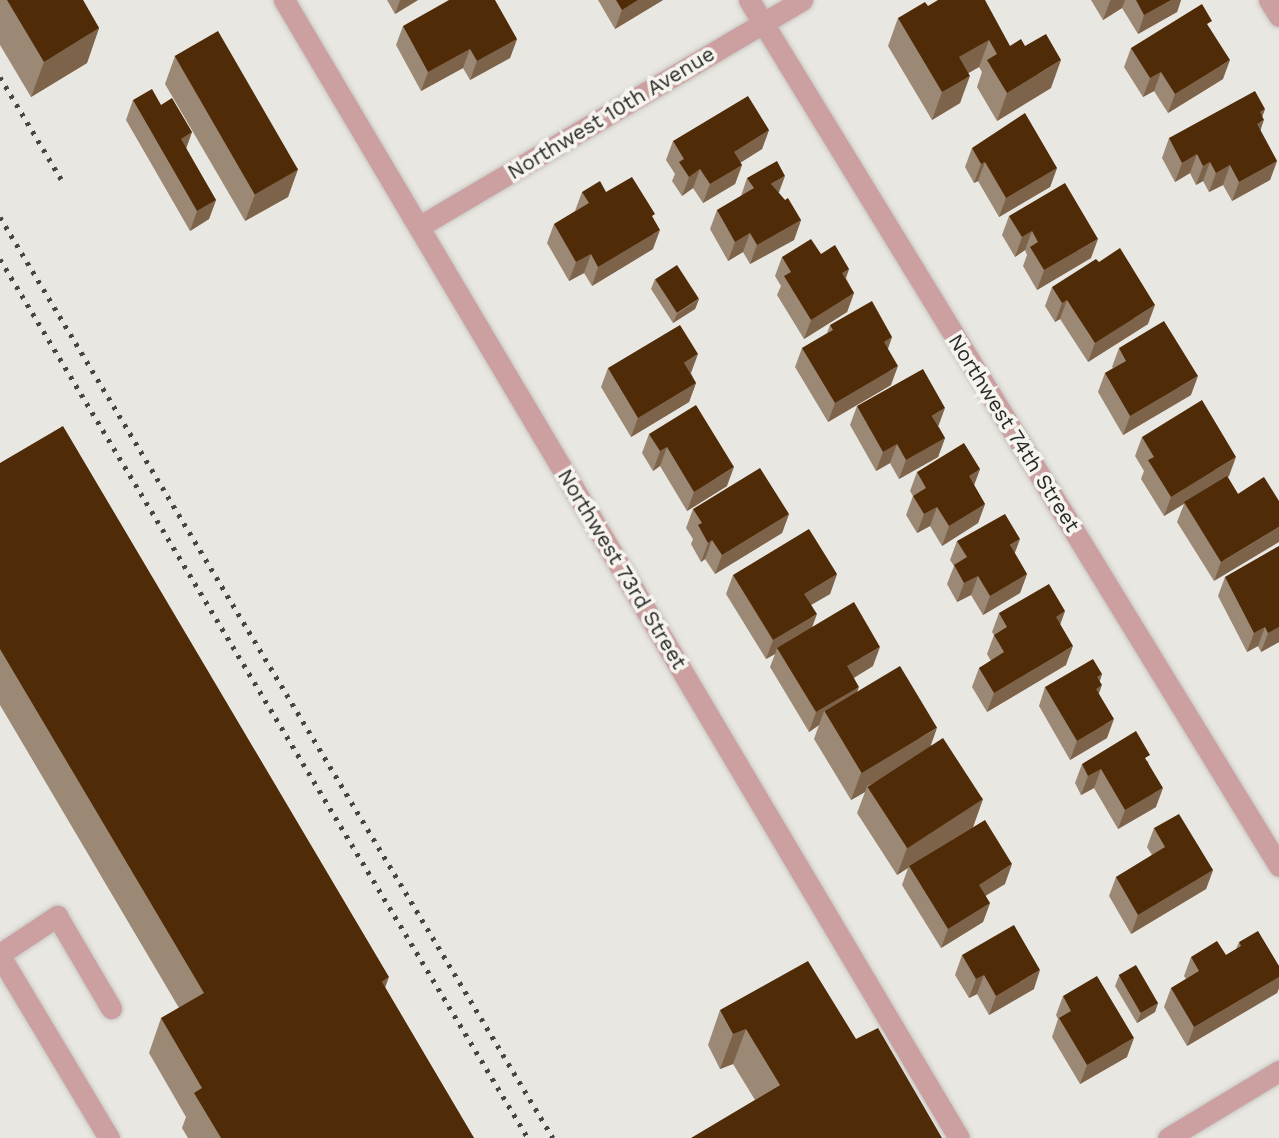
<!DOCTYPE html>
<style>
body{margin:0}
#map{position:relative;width:1279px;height:1138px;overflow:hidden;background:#e9e7e2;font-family:"Work Sans",sans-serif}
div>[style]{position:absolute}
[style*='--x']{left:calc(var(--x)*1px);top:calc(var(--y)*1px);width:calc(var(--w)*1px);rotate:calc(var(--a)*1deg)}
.roads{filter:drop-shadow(0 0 2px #c6c5c0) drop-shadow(0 0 2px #c6c5c0)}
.minor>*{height:21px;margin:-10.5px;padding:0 10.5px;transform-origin:10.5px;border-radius:10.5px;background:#cc9fa1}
.rail>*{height:5px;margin-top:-2.5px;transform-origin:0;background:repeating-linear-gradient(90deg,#454543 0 3.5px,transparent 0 10.5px)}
.wall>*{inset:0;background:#9c8975}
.shaded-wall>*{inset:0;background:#7d6349}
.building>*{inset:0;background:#4f2b08;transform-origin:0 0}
span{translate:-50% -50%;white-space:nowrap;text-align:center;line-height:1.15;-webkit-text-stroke:7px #f6f4ef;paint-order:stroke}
.street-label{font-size:21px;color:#292927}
</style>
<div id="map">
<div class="roads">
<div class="minor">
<div style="--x:284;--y:0;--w:1323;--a:59.33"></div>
<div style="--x:749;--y:0;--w:1015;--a:58.53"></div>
<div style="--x:1269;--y:0;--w:19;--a:58"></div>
<div style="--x:420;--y:226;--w:444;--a:-30.6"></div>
<div style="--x:0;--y:954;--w:69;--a:-33.7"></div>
<div style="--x:57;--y:916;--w:107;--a:59.6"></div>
<div style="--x:0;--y:956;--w:212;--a:59.1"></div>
<div style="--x:1168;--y:1138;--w:130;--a:-31.1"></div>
</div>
</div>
<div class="rail">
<div style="--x:0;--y:77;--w:119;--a:59.1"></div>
<div style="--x:0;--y:217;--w:1074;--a:59.02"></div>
<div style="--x:0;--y:259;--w:1025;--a:59.01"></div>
</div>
<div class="wall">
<div style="clip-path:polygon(0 0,83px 0,99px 28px,87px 63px,31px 97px,0 45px)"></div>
<div style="clip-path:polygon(387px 0,418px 0,395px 14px)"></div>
<div style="clip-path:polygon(598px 0,663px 0,615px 29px)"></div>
<div style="clip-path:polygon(1091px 0,1181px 0,1177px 12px,1138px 34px,1122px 8px,1103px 20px)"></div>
<div style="clip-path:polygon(928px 6px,1010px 46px,1051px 88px,997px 121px,977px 87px,982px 72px,979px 67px,968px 73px,960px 103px,932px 120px,888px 46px,898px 18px)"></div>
<div style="clip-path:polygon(403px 26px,517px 39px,510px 58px,470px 80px,463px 68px,421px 91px,396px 45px)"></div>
<div style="clip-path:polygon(1210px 28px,1223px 79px,1168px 113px,1154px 91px,1143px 97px,1124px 67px,1131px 48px)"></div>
<div style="clip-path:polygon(175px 56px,298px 169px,288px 197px,245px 221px,165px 84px)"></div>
<div style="clip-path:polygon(133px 100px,161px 105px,192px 132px,186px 149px,216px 200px,209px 219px,190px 231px,126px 120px)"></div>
<div style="clip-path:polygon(1265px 109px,1262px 117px,1261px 131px,1277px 161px,1270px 180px,1232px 201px,1223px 185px,1209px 192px,1203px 181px,1196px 185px,1190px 173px,1175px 182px,1162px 158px,1169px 138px)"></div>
<div style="clip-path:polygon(769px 130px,762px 149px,740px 163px,742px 165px,735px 184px,703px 203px,693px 188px,682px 196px,672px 181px,675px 174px,666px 160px,673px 141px)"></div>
<div style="clip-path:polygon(972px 148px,1057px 168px,1050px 187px,999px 217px,978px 181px,974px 183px,965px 167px)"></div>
<div style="clip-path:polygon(747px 178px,779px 193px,801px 220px,794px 240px,750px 264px,743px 252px,728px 261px,710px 229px,717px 210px,741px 196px)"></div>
<div style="clip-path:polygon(582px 192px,606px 192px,653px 219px,653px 249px,592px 286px,584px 273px,569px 281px,547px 243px,554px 224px,575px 211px)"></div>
<div style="clip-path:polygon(1009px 216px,1091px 258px,1037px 290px,1023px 266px,1027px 255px,1025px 250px,1015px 257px,1002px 235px)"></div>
<div style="clip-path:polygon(821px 254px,849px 269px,846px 278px,854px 293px,847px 312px,804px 339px,777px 295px,781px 286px,775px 276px,782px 257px)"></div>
<div style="clip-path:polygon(655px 279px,699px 299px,695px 309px,673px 323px,651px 289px)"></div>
<div style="clip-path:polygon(1052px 287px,1148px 324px,1088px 362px,1060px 319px,1055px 322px,1045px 306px)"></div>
<div style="clip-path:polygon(830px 325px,892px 337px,888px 349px,891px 385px,828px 422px,795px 367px,802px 348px,827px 333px)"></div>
<div style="clip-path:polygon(1119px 348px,1191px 395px,1123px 435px,1098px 392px,1105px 373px,1113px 368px,1112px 367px)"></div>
<div style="clip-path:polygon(608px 368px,691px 373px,696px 383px,689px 402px,631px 437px,601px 387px)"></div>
<div style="clip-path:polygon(857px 406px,939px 427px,945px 438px,938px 457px,899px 479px,890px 463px,876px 471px,850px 425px)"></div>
<div style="clip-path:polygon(649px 434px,727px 486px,687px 511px,660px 466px,653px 471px,642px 453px)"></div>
<div style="clip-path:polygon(1142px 437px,1229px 476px,1228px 477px,1238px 494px,1264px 477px,1214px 581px,1177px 522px,1184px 504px,1164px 516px,1141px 479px,1144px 471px,1135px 456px)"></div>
<div style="clip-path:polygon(0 463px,385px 987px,474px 1138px,188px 1138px,182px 1128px,186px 1117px,149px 1053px,161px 1018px,179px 1008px,0 705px)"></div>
<div style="clip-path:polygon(980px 469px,974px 485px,985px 504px,978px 523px,942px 546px,930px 526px,917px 533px,906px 515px,913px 496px,910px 491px,917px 472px)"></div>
<div style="clip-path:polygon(693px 509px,789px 514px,782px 533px,715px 574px,705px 559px,701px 562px,691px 544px,693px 539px,686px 528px)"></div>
<div style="clip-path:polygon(957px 541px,1015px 553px,1027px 574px,1020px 593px,983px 615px,971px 595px,957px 602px,947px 584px,954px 566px,950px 560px)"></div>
<div style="clip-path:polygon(1279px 546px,1279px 642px,1261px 652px,1258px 646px,1247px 652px,1218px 596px,1225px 577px)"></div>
<div style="clip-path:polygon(837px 574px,830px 594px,811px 605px,812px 627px,873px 666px,854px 678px,857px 692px,931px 745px,983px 799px,973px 827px,1005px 884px,985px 896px,990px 903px,983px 922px,941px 948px,902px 885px,908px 868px,897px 875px,857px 813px,865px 792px,851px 800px,814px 739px,819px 725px,809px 732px,770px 667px,775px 654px,766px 659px,726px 594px,733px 575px)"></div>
<div style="clip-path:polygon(1065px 611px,1060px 625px,1066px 665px,987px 712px,972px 687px,979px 668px,991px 661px,987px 654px,994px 635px,992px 632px,999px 613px)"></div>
<div style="clip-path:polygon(1102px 674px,1100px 681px,1099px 693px,1107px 738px,1070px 760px,1039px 706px,1045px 687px)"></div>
<div style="clip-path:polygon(1148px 761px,1156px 807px,1118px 829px,1094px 788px,1081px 795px,1075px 783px,1082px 764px)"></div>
<div style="clip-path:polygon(1154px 828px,1213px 870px,1206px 889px,1131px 934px,1109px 896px,1116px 877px,1152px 855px,1147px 847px)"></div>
<div style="clip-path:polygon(1239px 942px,1279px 966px,1279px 988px,1277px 993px,1187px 1046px,1164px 1007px,1171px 988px,1186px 979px,1184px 976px,1191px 957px,1226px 955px,1236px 949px)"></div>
<div style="clip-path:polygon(962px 955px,1034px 989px,989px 1015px,977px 994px,969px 998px,955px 975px)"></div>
<div style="clip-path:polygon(1119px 976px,1158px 1003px,1155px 1012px,1137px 1023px,1115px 986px)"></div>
<div style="clip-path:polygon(1063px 996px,1127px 1057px,1080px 1084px,1052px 1037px,1058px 1019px,1056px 1015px)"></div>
<div style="clip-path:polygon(720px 1010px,856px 1039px,755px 1100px,733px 1064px,720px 1069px,708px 1045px)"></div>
</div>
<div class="shaded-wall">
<div style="clip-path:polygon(400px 0,418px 0,395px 14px)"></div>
<div style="clip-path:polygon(638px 0,663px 0,615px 29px,622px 10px)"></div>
<div style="clip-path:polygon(1111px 0,1125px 0,1122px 8px,1103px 20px,1110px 1px)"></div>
<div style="clip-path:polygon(1171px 0,1181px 0,1177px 12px,1138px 34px,1144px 15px)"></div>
<div style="clip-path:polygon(99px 28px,87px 63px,31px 97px,44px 62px)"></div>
<div style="clip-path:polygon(517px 39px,510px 58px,470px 80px,477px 61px)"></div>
<div style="clip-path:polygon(989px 40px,979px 67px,948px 85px,959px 57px)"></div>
<div style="clip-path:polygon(470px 49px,463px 68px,421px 91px,428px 72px)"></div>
<div style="clip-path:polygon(1061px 60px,1051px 88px,997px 121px,1007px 93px)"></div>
<div style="clip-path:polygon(1230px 60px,1223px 79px,1168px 113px,1175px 94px)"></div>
<div style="clip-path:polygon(1161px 72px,1154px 91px,1143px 97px,1150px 78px)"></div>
<div style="clip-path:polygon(970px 76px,960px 103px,932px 120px,942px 92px)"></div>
<div style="clip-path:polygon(1265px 109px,1260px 123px,1264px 120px,1257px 139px,1250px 143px,1260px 112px)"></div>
<div style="clip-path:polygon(769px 130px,762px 149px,727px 171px,734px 152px)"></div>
<div style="clip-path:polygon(192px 132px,185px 151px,181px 139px)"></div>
<div style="clip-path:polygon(1197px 154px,1190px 173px,1175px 182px,1182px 163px)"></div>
<div style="clip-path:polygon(1277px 161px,1270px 180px,1232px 201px,1239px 182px)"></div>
<div style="clip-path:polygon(985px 162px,978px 181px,974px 183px,981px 164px)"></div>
<div style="clip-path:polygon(1210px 162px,1203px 181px,1196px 185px,1203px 166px)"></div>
<div style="clip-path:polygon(742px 165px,735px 184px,703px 203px,710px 184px)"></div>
<div style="clip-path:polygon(1230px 165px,1223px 185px,1209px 192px,1216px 173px)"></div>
<div style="clip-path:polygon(1057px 168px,1050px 187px,999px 217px,1006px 198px)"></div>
<div style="clip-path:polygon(298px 169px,288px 197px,245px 221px,255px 194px)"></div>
<div style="clip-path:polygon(700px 169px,693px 188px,682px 196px,689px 177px)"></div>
<div style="clip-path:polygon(785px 176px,778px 195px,771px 184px)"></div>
<div style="clip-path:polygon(216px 200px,209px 219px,190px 231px,197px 211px)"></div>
<div style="clip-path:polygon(801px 220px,794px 240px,750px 264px,757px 245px)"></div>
<div style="clip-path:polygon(660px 230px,653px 249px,592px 286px,598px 267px)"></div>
<div style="clip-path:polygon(1032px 231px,1025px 250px,1015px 257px,1022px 237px)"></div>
<div style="clip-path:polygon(750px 233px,743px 252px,728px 261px,735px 242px)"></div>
<div style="clip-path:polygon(1098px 239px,1091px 258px,1037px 290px,1044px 270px)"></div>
<div style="clip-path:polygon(591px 254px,584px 273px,569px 281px,576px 262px)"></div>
<div style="clip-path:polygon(849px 269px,842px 288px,842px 273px)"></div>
<div style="clip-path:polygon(854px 293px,847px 312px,804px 339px,811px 320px)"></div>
<div style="clip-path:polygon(699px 299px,695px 309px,673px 323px,677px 314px)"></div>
<div style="clip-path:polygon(1067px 300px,1060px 319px,1055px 322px,1062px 303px)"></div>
<div style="clip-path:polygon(1155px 305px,1148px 324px,1088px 362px,1095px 343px)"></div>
<div style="clip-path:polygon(892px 337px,885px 356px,884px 342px)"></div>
<div style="clip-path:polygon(698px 354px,691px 373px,677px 382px,684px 363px)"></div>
<div style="clip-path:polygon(898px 366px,891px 385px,828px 422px,835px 403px)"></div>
<div style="clip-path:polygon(1198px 376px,1191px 395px,1123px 435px,1130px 416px)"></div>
<div style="clip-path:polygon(696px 383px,689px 402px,631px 437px,638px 418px)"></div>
<div style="clip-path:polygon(945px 408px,938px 427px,932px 416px)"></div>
<div style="clip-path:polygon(945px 438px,938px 457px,899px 479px,906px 460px)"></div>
<div style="clip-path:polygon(897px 444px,890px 463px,876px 471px,883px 452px)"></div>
<div style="clip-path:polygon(667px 447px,660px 466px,653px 471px,660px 451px)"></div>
<div style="clip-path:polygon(1236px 457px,1229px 476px,1164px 516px,1171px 497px)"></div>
<div style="clip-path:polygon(734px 467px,727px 486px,687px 511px,694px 492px)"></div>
<div style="clip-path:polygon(980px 469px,973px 488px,969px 476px)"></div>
<div style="clip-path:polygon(985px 504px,978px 523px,942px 546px,949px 526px)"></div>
<div style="clip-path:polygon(937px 507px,930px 526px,917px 533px,924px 514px)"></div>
<div style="clip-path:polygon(789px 514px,782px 533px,715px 574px,722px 555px)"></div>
<div style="clip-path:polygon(1279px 527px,1279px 542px,1214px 581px,1221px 562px)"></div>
<div style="clip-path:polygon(1020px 539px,1013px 558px,1010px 545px)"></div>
<div style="clip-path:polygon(712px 540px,705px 559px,701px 562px,708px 543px)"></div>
<div style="clip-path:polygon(837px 574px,830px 594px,797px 613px,804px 594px)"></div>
<div style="clip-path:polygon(1027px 574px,1020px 593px,983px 615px,990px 596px)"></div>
<div style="clip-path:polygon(978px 576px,971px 595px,957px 602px,964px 583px)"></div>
<div style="clip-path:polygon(1065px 611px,1058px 630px,1056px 617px)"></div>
<div style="clip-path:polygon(817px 614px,810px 633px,777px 648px,775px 654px,766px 659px,773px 640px)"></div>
<div style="clip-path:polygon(1265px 627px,1258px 646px,1247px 652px,1254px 633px)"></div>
<div style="clip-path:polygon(1279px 627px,1279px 642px,1261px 652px,1268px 633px)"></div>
<div style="clip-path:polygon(1073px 646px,1066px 665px,987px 712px,994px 693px)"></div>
<div style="clip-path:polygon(880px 647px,873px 666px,840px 686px,847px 666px)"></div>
<div style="clip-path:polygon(1102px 674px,1097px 688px,1102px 685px,1095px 704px,1097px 677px)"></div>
<div style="clip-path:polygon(859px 687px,852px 706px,824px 711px,819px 725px,809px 732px,816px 712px)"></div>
<div style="clip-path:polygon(1114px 719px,1107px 738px,1070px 760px,1077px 741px)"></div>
<div style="clip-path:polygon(937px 728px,927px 756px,867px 786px,865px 792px,851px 800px,861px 773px)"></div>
<div style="clip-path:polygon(1101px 769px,1094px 788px,1081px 795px,1088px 776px)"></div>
<div style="clip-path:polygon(1163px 788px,1156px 807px,1118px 829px,1125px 810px)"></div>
<div style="clip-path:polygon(983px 799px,973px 827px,909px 866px,908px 868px,897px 875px,907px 848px)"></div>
<div style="clip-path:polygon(1012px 864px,1005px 884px,972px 904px,979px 885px)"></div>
<div style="clip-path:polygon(1213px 870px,1206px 889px,1131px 934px,1138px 915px)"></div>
<div style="clip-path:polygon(990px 903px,983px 922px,941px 948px,948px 929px)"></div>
<div style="clip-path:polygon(1040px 970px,1034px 989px,989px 1015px,996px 996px)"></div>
<div style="clip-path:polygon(984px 975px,977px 994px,969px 998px,976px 979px)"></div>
<div style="clip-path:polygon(389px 977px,376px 1012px,382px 982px)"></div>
<div style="clip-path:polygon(1279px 977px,1279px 988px,1277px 993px,1187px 1046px,1194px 1027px)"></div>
<div style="clip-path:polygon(1158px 1003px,1155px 1012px,1137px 1023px,1141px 1013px)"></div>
<div style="clip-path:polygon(746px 1029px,733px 1064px,720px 1069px,733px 1034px)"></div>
<div style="clip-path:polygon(1134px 1038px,1127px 1057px,1080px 1084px,1087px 1065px)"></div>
</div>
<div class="building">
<div style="clip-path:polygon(7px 0,83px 0,99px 28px,44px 62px)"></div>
<div style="clip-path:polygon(449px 0,495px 0,517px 39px,477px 61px,470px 49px,428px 72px,403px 26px)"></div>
<div style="clip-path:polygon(616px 0,638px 0,622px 10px)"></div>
<div style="clip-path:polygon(938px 0,985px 0,1010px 46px,1021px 39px,1025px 46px,1046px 34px,1061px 60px,1007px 93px,987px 60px,997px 54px,989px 40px,959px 57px,970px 76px,942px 92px,898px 18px,925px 2px,928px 6px)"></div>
<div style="clip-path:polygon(1136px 0,1171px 0,1144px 15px)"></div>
<div style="clip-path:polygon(1202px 4px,1212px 21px,1207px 24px,1230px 60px,1175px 94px,1161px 72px,1150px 78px,1131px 48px)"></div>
<div style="left:218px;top:31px;width:160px;height:50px;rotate:60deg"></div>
<div style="clip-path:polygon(152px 89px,161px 105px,172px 98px,192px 132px,181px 139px,216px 200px,197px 211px,133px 100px)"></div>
<div style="clip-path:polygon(1255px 91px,1265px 109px,1260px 112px,1264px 120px,1257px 124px,1277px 161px,1239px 182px,1230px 165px,1216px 173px,1210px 162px,1203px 166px,1197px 154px,1182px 163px,1169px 138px)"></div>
<div style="clip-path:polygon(748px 96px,769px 130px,734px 152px,742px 165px,710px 184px,700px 169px,689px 177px,679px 162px,684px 159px,673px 141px)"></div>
<div style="clip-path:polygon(1025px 113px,1057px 168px,1006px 198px,985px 162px,981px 164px,972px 148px)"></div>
<div style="clip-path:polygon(777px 161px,785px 176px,771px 184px,785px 200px,788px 198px,801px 220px,757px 245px,750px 233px,735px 242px,717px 210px,754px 188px,747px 178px)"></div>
<div style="clip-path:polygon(632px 177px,655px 214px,652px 216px,660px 230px,598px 267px,591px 254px,576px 262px,554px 224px,589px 203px,582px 192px,600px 181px,606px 192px)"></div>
<div style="clip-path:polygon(1065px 183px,1098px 239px,1044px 270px,1030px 247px,1038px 242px,1032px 231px,1022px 237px,1009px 216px)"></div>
<div style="clip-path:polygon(811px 239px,821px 254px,835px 245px,849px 269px,842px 273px,854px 293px,811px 320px,784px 276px,791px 272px,782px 257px)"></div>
<div style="clip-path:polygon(1120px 248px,1155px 305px,1095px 343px,1067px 300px,1062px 303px,1052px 287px,1096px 259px,1099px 262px)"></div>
<div style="left:677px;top:265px;width:40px;height:26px;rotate:57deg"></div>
<div style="clip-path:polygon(872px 301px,892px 337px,884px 342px,898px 366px,835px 403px,802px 348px,833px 330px,830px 325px)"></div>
<div style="clip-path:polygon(1164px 321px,1198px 376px,1130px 416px,1105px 373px,1126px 361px,1119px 348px)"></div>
<div style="clip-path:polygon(680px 325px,698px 354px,684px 363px,696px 383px,638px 418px,608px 368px)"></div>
<div style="clip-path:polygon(923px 369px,945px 408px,932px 416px,945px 438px,906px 460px,897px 444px,883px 452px,857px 406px)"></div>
<div style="clip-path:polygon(1202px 400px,1236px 457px,1171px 497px,1148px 460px,1154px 457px,1142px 437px)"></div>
<div style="clip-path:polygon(696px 405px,734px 467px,694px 492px,667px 447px,660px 451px,649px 434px)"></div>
<div style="clip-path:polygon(63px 426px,389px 977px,382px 982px,474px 1138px,221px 1138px,194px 1093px,202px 1088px,161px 1018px,204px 993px,0 649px,0 463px)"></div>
<div style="clip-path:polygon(964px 443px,980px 469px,969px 476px,985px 504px,949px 526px,937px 507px,924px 514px,913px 496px,926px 488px,917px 472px)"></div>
<div style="clip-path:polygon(760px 468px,789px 514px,722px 555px,712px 540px,708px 543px,698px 525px,702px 523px,693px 509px)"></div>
<div style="clip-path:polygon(1227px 476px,1238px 494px,1264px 477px,1279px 501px,1279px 527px,1221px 562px,1184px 502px)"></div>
<div style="clip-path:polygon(1005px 514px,1020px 539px,1010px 545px,1027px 574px,990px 596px,978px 576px,964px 583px,954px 565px,967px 557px,957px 541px)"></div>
<div style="clip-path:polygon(809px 529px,837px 574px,804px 594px,817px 614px,773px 640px,733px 575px)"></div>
<div style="clip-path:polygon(1279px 546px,1279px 627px,1268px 633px,1265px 627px,1254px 633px,1225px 577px)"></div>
<div style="clip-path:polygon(1049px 584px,1065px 611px,1056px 617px,1073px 646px,994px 693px,979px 668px,1004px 652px,994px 635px,1007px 627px,999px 613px)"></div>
<div style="clip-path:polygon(854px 602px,880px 647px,847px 666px,859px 687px,816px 712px,777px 648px)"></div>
<div style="clip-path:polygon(1093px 659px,1102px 674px,1097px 677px,1102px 685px,1096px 689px,1114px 719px,1077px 741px,1045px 687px)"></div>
<div style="left:900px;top:666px;width:72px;height:88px;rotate:59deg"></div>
<div style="clip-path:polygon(1136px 731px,1150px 755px,1145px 758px,1163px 788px,1125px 810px,1101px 769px,1088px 776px,1082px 764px)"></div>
<div style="left:943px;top:738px;width:73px;height:90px;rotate:57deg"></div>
<div style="clip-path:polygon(1179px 814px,1213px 870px,1138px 915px,1116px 877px,1165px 847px,1154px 828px)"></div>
<div style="clip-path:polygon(985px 820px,1012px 864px,979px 885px,990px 903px,948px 929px,909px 866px)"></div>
<div style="clip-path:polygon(1014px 925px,1040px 970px,996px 996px,984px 975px,976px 979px,962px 955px)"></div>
<div style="clip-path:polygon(1258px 931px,1279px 966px,1279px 977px,1194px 1027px,1171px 988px,1199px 971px,1191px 957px,1217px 941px,1226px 955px,1241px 946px,1239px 942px)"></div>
<div style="clip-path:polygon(808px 961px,856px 1039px,878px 1028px,942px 1138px,691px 1138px,780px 1085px,746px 1029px,733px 1034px,720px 1010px)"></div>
<div style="left:1136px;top:965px;width:44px;height:20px;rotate:60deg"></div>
<div style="clip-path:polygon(1097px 976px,1134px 1038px,1087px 1065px,1059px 1018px,1071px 1011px,1063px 996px)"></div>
</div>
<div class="street-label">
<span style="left:611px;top:113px;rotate:-31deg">Northwest 10th Avenue</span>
<span style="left:1014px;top:433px;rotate:58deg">Northwest 74th Street</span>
<span style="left:622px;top:569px;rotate:59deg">Northwest 73rd Street</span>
</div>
</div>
